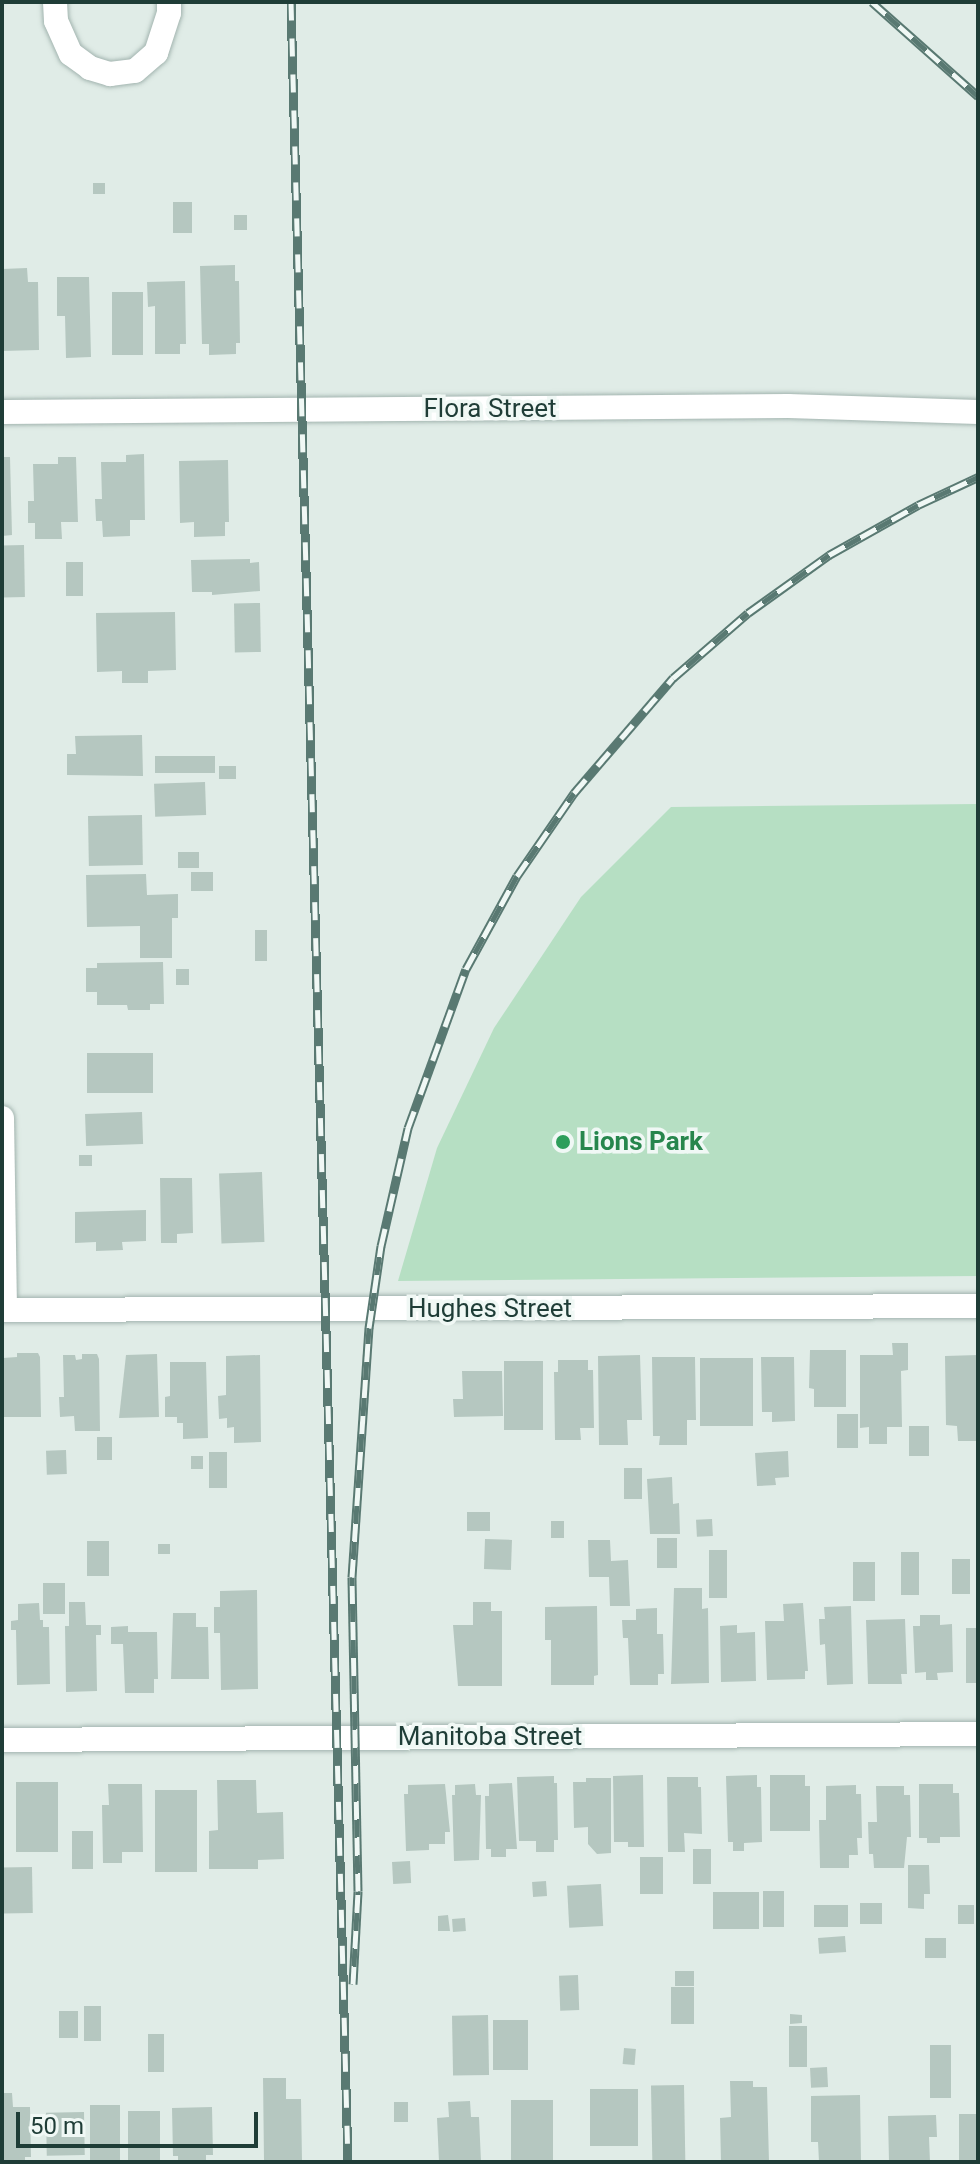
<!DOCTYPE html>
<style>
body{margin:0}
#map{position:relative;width:980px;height:2164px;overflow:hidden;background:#e0ece7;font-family:Roboto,sans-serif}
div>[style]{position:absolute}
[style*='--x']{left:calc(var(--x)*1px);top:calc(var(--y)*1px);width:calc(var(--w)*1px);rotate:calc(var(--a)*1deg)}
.green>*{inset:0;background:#b6dfc3}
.building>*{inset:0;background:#b5c7c0;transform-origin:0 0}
.roads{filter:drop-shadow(0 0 2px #a2b4af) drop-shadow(0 0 2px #a2b4af)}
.minor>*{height:24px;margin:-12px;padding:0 12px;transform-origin:12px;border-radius:12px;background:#fff}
.rail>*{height:9px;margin-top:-4.5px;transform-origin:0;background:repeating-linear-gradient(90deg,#f0f8f5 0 18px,#597972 0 36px);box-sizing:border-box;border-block:2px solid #597972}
.dots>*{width:22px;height:22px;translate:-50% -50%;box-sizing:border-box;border:4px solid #f0f8f5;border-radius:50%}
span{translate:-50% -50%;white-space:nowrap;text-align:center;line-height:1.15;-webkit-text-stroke:7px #f0f8f5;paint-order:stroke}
.street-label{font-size:26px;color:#1f3d37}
.leisure-label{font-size:26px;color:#27864d;font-weight:700}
.left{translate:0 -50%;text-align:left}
.frame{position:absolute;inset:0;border:4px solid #1f3d37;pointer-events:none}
.scale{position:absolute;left:16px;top:2112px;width:242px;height:36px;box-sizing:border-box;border:4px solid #1f3d37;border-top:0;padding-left:10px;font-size:24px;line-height:28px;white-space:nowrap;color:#1f3d37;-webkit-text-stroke:6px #f0f8f5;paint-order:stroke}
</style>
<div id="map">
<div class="green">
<div style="clip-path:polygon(978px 804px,978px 1276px,398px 1281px,437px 1148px,494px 1028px,581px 897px,671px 807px)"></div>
</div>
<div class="building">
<div style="left:93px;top:183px;width:12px;height:11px"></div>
<div style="left:173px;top:202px;width:19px;height:31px"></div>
<div style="left:234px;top:215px;width:13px;height:15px"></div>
<div style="clip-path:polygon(235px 265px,235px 281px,239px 281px,240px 343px,236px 343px,236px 354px,209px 355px,209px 344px,202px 344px,200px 266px)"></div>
<div style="clip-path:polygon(27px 268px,28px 282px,38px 282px,39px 350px,2px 351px,2px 269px)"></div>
<div style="clip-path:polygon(57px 277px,89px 277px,91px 357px,66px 358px,65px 316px,57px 316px)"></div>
<div style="clip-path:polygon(185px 281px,186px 344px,180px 344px,180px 354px,155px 354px,155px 306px,148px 307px,147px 282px)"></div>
<div style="left:112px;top:292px;width:31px;height:63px"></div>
<div style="clip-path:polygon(144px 454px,145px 520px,130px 520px,130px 536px,103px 537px,102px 521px,96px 521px,95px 499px,102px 499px,101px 462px,126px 462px,126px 455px)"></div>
<div style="clip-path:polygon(2px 457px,10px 457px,12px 535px,2px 536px)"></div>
<div style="clip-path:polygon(58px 457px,76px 457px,78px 522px,61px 522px,62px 539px,35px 539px,35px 523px,28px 523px,28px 501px,34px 501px,33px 464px,58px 464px)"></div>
<div style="clip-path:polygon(228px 460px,229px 522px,225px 522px,225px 536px,194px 537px,194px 522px,180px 523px,179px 461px)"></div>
<div style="left:24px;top:545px;width:52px;height:22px;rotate:89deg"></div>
<div style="clip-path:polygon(250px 559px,250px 563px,259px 562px,260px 591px,212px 595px,212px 592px,192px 592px,191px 560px)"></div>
<div style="left:66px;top:562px;width:17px;height:34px"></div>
<div style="left:260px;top:603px;width:49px;height:26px;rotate:89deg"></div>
<div style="clip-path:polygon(175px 612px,176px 670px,148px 671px,148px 683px,122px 683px,122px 671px,97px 672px,96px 613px)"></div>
<div style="clip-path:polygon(142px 735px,143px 776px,67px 775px,67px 754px,76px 754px,75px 736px)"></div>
<div style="left:215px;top:756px;width:17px;height:60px;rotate:90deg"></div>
<div style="left:219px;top:766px;width:17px;height:13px"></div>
<div style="left:205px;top:782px;width:33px;height:51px;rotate:88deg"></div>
<div style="left:142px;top:815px;width:50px;height:54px;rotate:89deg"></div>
<div style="left:199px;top:852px;width:16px;height:21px;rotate:90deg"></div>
<div style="left:191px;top:872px;width:22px;height:19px"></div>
<div style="clip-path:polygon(146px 874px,147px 895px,178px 894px,178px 918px,172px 918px,172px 958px,140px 958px,140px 926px,87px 927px,86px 875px)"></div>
<div style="left:255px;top:930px;width:12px;height:31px"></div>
<div style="clip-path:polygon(163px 962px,164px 1004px,150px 1004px,150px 1010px,128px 1010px,127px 1005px,97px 1005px,97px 992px,86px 992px,86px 968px,97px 968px,97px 963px)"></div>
<div style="left:176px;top:969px;width:13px;height:16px"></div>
<div style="left:153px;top:1053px;width:40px;height:66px;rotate:90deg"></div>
<div style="left:142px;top:1112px;width:32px;height:57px;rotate:88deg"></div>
<div style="left:79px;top:1155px;width:13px;height:11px"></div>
<div style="left:262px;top:1172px;width:70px;height:43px;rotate:88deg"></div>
<div style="clip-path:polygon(160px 1178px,192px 1178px,193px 1233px,177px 1234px,177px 1243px,161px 1243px)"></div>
<div style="clip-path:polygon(146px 1210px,146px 1241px,122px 1242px,123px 1250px,96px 1251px,96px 1242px,75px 1243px,75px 1212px)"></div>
<div style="clip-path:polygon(892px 1343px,908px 1343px,908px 1370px,901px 1371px,902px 1427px,887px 1427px,887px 1444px,869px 1444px,869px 1427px,860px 1428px,860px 1355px,893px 1355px)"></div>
<div style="clip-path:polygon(810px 1350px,846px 1350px,846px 1407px,814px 1407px,814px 1389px,809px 1388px)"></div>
<div style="clip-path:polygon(17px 1353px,38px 1353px,40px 1357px,41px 1417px,2px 1417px,3px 1358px,17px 1357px)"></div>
<div style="clip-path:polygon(82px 1354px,97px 1354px,99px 1359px,100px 1431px,75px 1431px,74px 1416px,60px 1417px,59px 1397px,64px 1397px,63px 1355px,75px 1355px,76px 1360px,82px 1359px)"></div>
<div style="clip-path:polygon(157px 1354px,159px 1417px,119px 1418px,126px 1355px)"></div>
<div style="clip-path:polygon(260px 1355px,261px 1442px,234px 1443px,234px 1427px,227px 1428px,227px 1418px,219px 1419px,218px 1396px,226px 1395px,226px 1356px)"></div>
<div style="clip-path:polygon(640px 1355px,642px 1420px,627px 1420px,628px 1445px,599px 1445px,598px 1356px)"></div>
<div style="clip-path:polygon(978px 1355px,978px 1441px,958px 1441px,957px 1426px,946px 1425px,945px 1356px)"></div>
<div style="clip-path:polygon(652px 1357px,695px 1357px,696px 1420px,687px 1420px,687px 1445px,659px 1445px,660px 1436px,653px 1436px)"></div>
<div style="clip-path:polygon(761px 1357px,794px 1357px,795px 1421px,772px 1422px,772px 1412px,762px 1412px)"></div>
<div style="left:700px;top:1358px;width:53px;height:68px"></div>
<div style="clip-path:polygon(558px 1360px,588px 1360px,588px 1370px,593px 1370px,594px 1428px,580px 1428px,581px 1440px,555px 1440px,554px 1372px,558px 1372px)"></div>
<div style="left:543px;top:1361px;width:69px;height:39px;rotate:90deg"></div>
<div style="clip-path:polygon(170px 1362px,206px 1362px,208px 1438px,183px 1439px,183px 1423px,177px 1423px,177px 1417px,165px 1417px,165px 1397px,170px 1396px)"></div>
<div style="clip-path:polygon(462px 1371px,502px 1371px,503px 1416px,454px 1417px,453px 1399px,463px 1399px)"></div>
<div style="left:858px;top:1414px;width:34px;height:21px;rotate:90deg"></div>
<div style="left:909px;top:1426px;width:20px;height:30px"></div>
<div style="left:97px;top:1437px;width:15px;height:23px"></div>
<div style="left:66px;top:1450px;width:24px;height:20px;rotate:88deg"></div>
<div style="clip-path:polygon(788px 1451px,789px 1477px,775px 1478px,776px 1485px,757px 1486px,755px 1453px)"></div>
<div style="left:209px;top:1452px;width:18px;height:36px"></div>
<div style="left:191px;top:1456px;width:12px;height:13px"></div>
<div style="left:624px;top:1468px;width:18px;height:31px"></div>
<div style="clip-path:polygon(672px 1477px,673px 1504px,679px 1503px,680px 1534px,650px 1534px,647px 1479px)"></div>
<div style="left:467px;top:1512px;width:23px;height:19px"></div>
<div style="left:712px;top:1519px;width:17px;height:16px;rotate:87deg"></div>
<div style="left:564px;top:1521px;width:17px;height:13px;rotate:90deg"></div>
<div style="left:657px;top:1538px;width:20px;height:30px"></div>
<div style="left:485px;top:1539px;width:27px;height:30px;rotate:2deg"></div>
<div style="clip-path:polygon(588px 1540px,610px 1540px,611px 1561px,628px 1560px,630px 1606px,610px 1606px,609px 1577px,589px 1577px)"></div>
<div style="left:87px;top:1541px;width:22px;height:35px"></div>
<div style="left:158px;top:1544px;width:12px;height:10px"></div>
<div style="left:709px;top:1550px;width:18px;height:48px"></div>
<div style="left:901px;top:1552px;width:18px;height:43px"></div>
<div style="left:952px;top:1559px;width:18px;height:35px"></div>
<div style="left:853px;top:1562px;width:22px;height:39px"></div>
<div style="left:43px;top:1583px;width:22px;height:31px"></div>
<div style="clip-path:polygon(674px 1588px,702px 1588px,702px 1609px,708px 1608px,709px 1683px,671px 1684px)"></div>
<div style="clip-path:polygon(257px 1590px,258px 1689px,221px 1690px,220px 1633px,214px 1633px,214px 1607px,220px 1607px,220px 1591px)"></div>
<div style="clip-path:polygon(69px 1602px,85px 1602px,86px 1625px,101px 1625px,101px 1635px,96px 1635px,97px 1691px,66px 1692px,65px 1626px,69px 1626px)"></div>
<div style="clip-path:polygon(473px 1602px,491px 1602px,491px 1611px,502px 1611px,502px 1686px,458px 1686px,453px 1625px,473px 1625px)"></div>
<div style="clip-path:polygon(39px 1603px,40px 1620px,43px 1620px,43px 1627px,49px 1627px,50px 1684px,17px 1685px,16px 1630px,11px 1630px,11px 1621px,18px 1620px,18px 1604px)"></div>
<div style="clip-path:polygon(803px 1603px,808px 1671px,805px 1671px,805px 1679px,767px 1680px,765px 1621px,784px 1621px,783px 1604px)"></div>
<div style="clip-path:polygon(597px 1606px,598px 1675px,594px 1676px,594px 1685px,551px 1685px,551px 1640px,545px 1640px,545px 1607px)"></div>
<div style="clip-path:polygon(851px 1606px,853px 1684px,827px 1685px,825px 1644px,820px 1645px,819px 1619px,825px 1619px,824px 1607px)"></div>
<div style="clip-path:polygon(657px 1608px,657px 1634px,663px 1634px,664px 1674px,658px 1674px,658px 1685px,630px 1685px,628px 1638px,623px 1638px,622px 1620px,636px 1620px,636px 1609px)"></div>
<div style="clip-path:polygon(173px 1613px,196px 1613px,196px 1627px,208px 1627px,209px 1679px,171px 1679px)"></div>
<div style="clip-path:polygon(920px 1615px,940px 1615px,940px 1625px,952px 1624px,953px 1672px,937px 1673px,938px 1680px,926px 1680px,926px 1672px,915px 1673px,913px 1626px,920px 1626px)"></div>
<div style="clip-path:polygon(905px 1619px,907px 1674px,901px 1674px,902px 1684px,868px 1684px,866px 1620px)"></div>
<div style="clip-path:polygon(737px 1625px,737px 1633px,755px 1632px,756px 1681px,721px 1682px,720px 1626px)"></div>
<div style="clip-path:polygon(128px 1626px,128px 1632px,157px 1632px,158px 1679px,154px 1679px,154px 1693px,125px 1693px,123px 1644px,111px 1644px,111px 1627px)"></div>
<div style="left:978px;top:1628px;width:55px;height:12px;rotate:90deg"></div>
<div style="clip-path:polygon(643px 1775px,644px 1847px,628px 1847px,628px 1842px,614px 1842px,613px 1776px)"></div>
<div style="clip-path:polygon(757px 1775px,757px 1787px,761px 1787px,762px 1842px,744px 1843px,744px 1851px,733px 1851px,733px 1842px,728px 1842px,726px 1776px)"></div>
<div style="clip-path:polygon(770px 1775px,805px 1775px,805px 1786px,810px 1786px,810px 1831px,770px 1831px)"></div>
<div style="clip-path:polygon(554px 1776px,554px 1783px,557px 1783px,558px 1840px,554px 1840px,554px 1852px,536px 1852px,536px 1841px,519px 1841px,517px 1777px)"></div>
<div style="clip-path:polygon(667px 1777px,698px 1777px,698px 1787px,701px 1787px,702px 1834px,684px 1833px,685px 1852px,668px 1852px)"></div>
<div style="clip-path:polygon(586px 1778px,611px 1778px,611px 1853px,597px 1854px,588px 1844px,588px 1827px,574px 1828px,573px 1782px,586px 1782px)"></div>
<div style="clip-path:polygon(217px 1780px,256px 1780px,257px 1813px,283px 1812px,284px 1859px,258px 1860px,258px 1869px,209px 1869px,209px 1831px,218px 1830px)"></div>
<div style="left:16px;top:1782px;width:42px;height:70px"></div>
<div style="clip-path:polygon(512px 1783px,517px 1849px,506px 1849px,506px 1857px,491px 1857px,491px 1849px,486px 1849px,485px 1796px,489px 1796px,489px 1784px)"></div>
<div style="clip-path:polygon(108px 1784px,142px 1784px,143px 1852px,122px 1852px,122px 1863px,103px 1863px,102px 1805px,109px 1805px)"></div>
<div style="clip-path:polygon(445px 1784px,450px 1832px,445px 1832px,445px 1844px,429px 1844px,429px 1850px,406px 1851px,404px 1794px,408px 1794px,408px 1785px)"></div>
<div style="clip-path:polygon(475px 1784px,476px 1795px,481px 1795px,479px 1860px,454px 1861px,452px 1795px,455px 1795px,455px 1785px)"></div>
<div style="clip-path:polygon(919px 1784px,953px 1784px,953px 1793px,959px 1793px,960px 1837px,940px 1837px,940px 1843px,927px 1843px,927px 1838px,919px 1838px)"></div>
<div style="clip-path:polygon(856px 1785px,856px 1794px,861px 1794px,862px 1838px,857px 1838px,858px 1855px,849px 1855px,849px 1868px,820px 1868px,819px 1820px,826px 1820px,826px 1786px)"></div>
<div style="clip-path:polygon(876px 1786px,904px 1786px,904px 1795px,910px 1795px,911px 1837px,907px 1837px,904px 1868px,874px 1868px,873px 1854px,869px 1854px,868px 1822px,877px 1822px)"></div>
<div style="left:155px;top:1790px;width:42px;height:82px"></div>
<div style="left:72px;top:1831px;width:21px;height:38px"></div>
<div style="left:693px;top:1849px;width:18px;height:35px"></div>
<div style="left:640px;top:1857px;width:23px;height:37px"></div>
<div style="left:410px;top:1861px;width:22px;height:18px;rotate:87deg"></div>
<div style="clip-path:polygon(908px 1865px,929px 1865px,930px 1894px,924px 1894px,924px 1909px,908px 1908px)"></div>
<div style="left:32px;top:1867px;width:46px;height:30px;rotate:89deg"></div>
<div style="left:546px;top:1881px;width:15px;height:14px;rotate:86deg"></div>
<div style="left:601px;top:1884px;width:42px;height:34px;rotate:87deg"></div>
<div style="left:763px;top:1891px;width:21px;height:36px"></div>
<div style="left:713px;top:1892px;width:46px;height:37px"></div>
<div style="left:860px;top:1903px;width:22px;height:21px"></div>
<div style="left:848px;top:1905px;width:22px;height:34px;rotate:90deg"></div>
<div style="left:974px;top:1905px;width:19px;height:16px;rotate:90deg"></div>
<div style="clip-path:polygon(448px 1915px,450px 1931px,438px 1931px,438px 1916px)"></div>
<div style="left:465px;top:1918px;width:13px;height:13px;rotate:86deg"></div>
<div style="left:845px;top:1936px;width:16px;height:27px;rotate:86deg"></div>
<div style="left:925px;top:1938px;width:21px;height:20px"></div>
<div style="left:675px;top:1971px;width:19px;height:15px"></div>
<div style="left:578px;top:1975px;width:35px;height:19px;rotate:88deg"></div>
<div style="left:671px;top:1987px;width:23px;height:37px"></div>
<div style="left:84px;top:2006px;width:17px;height:35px"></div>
<div style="left:59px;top:2011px;width:19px;height:27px"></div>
<div style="clip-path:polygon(790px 2014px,802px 2015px,802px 2023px,790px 2024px)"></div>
<div style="left:488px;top:2015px;width:60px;height:36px;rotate:89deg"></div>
<div style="left:493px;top:2020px;width:35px;height:50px"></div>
<div style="left:789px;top:2026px;width:18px;height:41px"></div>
<div style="left:148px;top:2034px;width:16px;height:38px"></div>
<div style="left:930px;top:2045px;width:21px;height:53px"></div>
<div style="left:624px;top:2048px;width:12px;height:16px;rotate:5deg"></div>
<div style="left:827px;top:2067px;width:20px;height:17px;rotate:87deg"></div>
<div style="clip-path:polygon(263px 2078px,286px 2078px,286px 2099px,301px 2099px,302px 2161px,264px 2161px)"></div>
<div style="clip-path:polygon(730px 2081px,753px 2081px,753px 2087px,767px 2087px,769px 2162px,721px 2162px,720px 2118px,731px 2117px)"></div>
<div style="left:684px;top:2085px;width:77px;height:33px;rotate:89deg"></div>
<div style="left:590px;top:2089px;width:48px;height:57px"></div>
<div style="clip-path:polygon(2px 2093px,12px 2093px,13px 2107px,30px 2107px,31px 2157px,25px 2157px,25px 2162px,2px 2162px)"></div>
<div style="clip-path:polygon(860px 2095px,861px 2162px,819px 2162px,818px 2142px,811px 2142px,811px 2096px)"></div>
<div style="left:511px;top:2100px;width:42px;height:62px"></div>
<div style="clip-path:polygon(470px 2101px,471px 2117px,479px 2117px,481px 2162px,439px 2162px,437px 2118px,449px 2117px,448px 2102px)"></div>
<div style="left:394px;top:2102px;width:14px;height:20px"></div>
<div style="left:90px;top:2105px;width:30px;height:57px"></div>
<div style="clip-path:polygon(212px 2107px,213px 2155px,206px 2155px,206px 2162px,178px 2162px,178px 2156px,173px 2156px,172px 2108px)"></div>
<div style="left:128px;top:2111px;width:32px;height:51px"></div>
<div style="left:84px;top:2112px;width:43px;height:38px;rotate:89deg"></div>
<div style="left:978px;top:2114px;width:48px;height:19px;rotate:90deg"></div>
<div style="clip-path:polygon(936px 2115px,937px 2137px,929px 2137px,930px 2162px,889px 2162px,888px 2116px)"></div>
</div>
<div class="roads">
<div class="minor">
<div style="--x:55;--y:2;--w:19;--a:87"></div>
<div style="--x:56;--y:21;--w:36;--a:66"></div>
<div style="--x:71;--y:54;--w:24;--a:36"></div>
<div style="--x:90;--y:68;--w:21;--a:17"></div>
<div style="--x:110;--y:74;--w:25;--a:-7"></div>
<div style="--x:135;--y:71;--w:28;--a:-41"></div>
<div style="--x:156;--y:53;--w:42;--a:-72"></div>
<div style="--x:169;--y:13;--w:11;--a:-90"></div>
<div style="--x:2;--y:412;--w:786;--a:-0.44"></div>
<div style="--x:788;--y:406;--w:190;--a:1.8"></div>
<div style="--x:2;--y:1118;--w:192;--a:89.1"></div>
<div style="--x:2;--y:1310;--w:976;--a:-0.23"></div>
<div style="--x:2;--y:1740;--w:976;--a:-0.35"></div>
</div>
</div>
<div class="rail">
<div style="--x:291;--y:2;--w:2161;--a:88.49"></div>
<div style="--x:872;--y:2;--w:142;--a:41.6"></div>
<div style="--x:353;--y:1984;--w:93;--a:-86.9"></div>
<div style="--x:358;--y:1891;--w:314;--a:-91.1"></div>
<div style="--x:352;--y:1577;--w:250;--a:-86.1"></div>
<div style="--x:369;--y:1328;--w:83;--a:-81.7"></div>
<div style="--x:381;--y:1246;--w:121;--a:-77.1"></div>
<div style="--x:408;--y:1128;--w:169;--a:-70"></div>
<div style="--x:466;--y:969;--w:106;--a:-61.3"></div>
<div style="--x:517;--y:876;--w:101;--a:-55.5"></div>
<div style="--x:574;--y:793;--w:152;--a:-49.3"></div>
<div style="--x:673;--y:678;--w:99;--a:-40.9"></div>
<div style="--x:748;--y:613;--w:100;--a:-35.6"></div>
<div style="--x:829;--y:555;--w:102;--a:-29.3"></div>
<div style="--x:918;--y:505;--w:66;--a:-25"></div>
</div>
<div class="dots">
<div style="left:563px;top:1142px;background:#2e9e5b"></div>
</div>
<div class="street-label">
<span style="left:490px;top:409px">Flora Street</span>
<span style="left:490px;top:1309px">Hughes Street</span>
<span style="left:490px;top:1737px">Manitoba Street</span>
</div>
<div class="leisure-label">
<span class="left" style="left:579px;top:1142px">Lions Park</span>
</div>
<div class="frame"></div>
<div class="scale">50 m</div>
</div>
